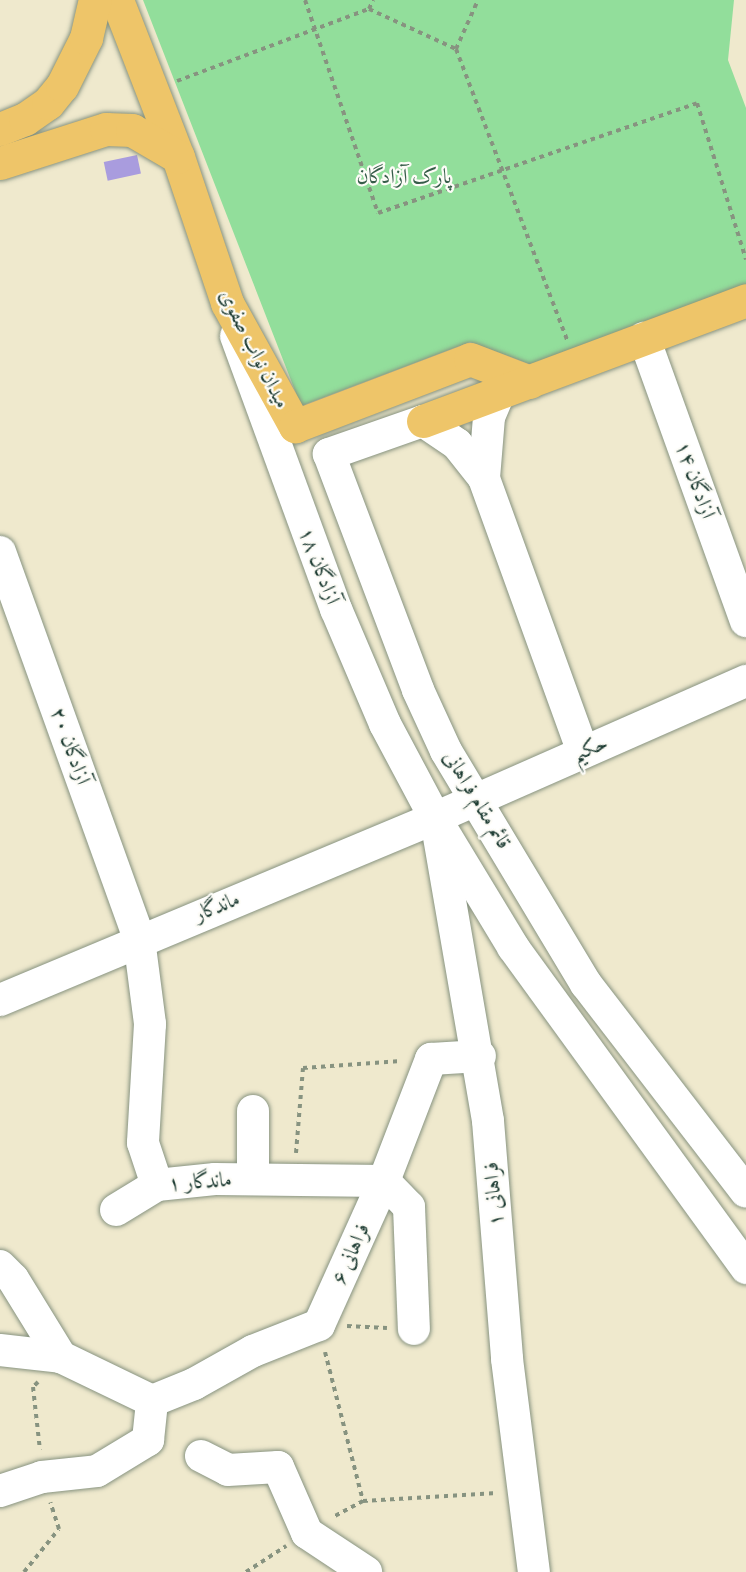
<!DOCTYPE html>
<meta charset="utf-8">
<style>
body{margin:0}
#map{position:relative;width:746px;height:1572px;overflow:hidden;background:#efe9cd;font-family:"IM FELL DW Pica",Amiri,serif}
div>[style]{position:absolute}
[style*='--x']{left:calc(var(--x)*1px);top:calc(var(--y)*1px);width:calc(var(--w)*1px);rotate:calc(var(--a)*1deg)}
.green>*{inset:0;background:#92de9b}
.building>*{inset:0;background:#a99cde;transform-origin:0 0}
.path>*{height:4px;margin-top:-2px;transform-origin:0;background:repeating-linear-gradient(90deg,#879380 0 4.5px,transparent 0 9px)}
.roads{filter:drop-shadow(0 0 2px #879380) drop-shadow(0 0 2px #879380)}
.minor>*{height:32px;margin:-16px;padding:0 16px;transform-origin:16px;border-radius:16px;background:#fff}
.major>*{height:33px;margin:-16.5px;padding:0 16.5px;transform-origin:16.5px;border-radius:16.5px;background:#eec569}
span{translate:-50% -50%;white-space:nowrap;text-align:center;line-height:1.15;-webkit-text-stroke:4.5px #fdfcf7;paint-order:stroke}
.park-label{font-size:21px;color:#365d49}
.street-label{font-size:21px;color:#1f3d34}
</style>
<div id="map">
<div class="green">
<div style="clip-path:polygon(143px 0,734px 0,728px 60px,746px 108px,746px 284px,532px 365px,470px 342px,301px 406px)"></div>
</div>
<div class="building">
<div style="left:137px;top:155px;width:19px;height:34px;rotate:78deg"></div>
</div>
<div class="path">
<div style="--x:305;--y:0;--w:225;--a:71.1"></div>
<div style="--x:378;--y:213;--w:337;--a:-19"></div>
<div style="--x:697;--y:103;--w:164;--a:72.6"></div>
<div style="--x:369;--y:9;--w:10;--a:-66"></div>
<div style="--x:456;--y:49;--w:311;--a:69.1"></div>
<div style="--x:177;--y:81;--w:205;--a:-20.6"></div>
<div style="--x:369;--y:9;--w:96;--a:24.7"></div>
<div style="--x:456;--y:49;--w:54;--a:-65.8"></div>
<div style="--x:296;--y:1153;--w:85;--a:-85.3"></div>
<div style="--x:303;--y:1068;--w:98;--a:-4.1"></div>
<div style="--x:347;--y:1326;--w:40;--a:2.9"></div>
<div style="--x:325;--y:1352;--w:154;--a:75.7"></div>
<div style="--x:363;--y:1501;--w:34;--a:152"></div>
<div style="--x:38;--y:1382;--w:7;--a:135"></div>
<div style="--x:33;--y:1387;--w:63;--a:83.7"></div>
<div style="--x:363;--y:1501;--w:134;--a:-3.4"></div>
<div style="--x:24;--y:1572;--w:55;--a:-50.9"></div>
<div style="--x:59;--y:1529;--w:28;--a:-108"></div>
<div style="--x:246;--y:1572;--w:48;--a:-33"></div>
</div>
<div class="roads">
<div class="minor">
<div style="--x:236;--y:336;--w:291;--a:69.9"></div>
<div style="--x:336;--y:609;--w:125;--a:66.9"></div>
<div style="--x:385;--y:724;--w:106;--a:62"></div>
<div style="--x:435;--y:818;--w:151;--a:58.8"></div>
<div style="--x:513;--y:947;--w:397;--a:54"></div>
<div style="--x:644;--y:338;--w:301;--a:70.2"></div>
<div style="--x:484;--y:478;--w:61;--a:-85.3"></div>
<div style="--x:489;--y:417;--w:26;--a:-67"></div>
<div style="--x:0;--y:552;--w:411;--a:70.2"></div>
<div style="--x:139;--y:939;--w:86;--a:82.6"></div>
<div style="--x:150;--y:1024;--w:119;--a:93.4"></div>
<div style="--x:143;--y:1143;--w:44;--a:71.6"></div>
<div style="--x:157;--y:1185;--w:58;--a:-5.9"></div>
<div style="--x:215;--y:1179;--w:169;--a:0.7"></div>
<div style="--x:384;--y:1181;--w:36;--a:46"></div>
<div style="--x:409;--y:1207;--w:122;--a:87.7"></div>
<div style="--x:583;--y:752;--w:291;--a:-109.9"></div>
<div style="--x:484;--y:478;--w:43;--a:-128.5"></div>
<div style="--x:457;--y:444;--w:41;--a:-145.9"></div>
<div style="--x:423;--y:421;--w:100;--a:160.7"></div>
<div style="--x:329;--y:454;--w:252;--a:69.3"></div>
<div style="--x:418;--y:690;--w:67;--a:65.3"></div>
<div style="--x:446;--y:751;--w:272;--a:59"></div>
<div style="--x:586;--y:984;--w:262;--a:52.4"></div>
<div style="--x:439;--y:837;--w:288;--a:80.2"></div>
<div style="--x:488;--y:1121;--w:239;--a:85.4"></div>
<div style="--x:507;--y:1359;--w:215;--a:82.8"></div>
<div style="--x:0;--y:1000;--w:472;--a:-22.7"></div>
<div style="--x:435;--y:818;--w:340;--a:-23.8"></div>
<div style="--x:253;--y:1111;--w:68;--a:90"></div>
<div style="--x:116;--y:1210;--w:48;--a:-31.4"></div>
<div style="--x:0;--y:1266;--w:18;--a:45"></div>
<div style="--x:13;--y:1279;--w:92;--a:58.4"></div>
<div style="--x:61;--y:1357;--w:101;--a:25.8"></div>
<div style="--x:0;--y:1350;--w:61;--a:6.5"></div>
<div style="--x:152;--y:1401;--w:45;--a:-22"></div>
<div style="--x:194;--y:1384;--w:68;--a:-29.2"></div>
<div style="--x:253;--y:1351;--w:71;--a:-21.5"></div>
<div style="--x:319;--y:1325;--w:158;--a:-65.7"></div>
<div style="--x:384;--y:1181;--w:131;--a:-68.9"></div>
<div style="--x:431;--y:1059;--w:49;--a:-3.5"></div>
<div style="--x:201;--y:1456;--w:30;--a:27"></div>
<div style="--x:228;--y:1470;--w:50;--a:-3.4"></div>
<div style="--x:278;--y:1467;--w:72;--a:66.3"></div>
<div style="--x:307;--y:1533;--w:71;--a:33.5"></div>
<div style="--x:0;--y:1491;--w:44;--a:-18.4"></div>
<div style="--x:42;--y:1477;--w:55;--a:-6.2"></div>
<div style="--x:97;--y:1471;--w:60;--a:-31.3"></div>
<div style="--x:148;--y:1440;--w:39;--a:-84"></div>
</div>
<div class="major">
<div style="--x:117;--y:0;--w:168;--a:68.8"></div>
<div style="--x:178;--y:157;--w:154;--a:71.4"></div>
<div style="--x:227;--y:303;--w:141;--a:61.1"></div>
<div style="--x:295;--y:426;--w:187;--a:-20.9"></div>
<div style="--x:470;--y:359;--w:64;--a:21"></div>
<div style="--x:0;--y:129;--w:27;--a:-22"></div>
<div style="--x:25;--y:119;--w:28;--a:-35"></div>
<div style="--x:48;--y:103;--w:22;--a:-51"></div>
<div style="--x:62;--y:86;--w:54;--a:-63.4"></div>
<div style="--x:86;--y:38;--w:39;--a:-77"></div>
<div style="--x:0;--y:163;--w:111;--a:-17.8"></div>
<div style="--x:106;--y:129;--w:26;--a:2"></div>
<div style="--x:132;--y:130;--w:53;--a:30.4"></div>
<div style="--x:423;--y:421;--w:345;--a:-20.5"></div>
</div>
</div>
<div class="park-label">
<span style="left:404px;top:177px">پارک آزادگان</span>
</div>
<div class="street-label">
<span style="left:254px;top:349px;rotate:63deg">میدان نواب صفوی</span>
<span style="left:695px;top:480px;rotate:70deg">آزادگان ۱۴</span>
<span style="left:319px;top:566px;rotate:69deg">آزادگان ۱۸</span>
<span style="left:70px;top:746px;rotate:70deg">آزادگان ۲۰</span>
<span style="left:590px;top:749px;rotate:-23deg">حکیم</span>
<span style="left:477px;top:800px;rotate:59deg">قائم مقام فراهانی</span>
<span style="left:217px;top:907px;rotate:-22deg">ماندگار</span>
<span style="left:200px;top:1182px;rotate:-4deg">ماندگار ۱</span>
<span style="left:494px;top:1194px;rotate:-95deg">فراهانی ۱</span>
<span style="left:351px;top:1254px;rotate:-66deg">فراهانی ۶</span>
</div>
</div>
